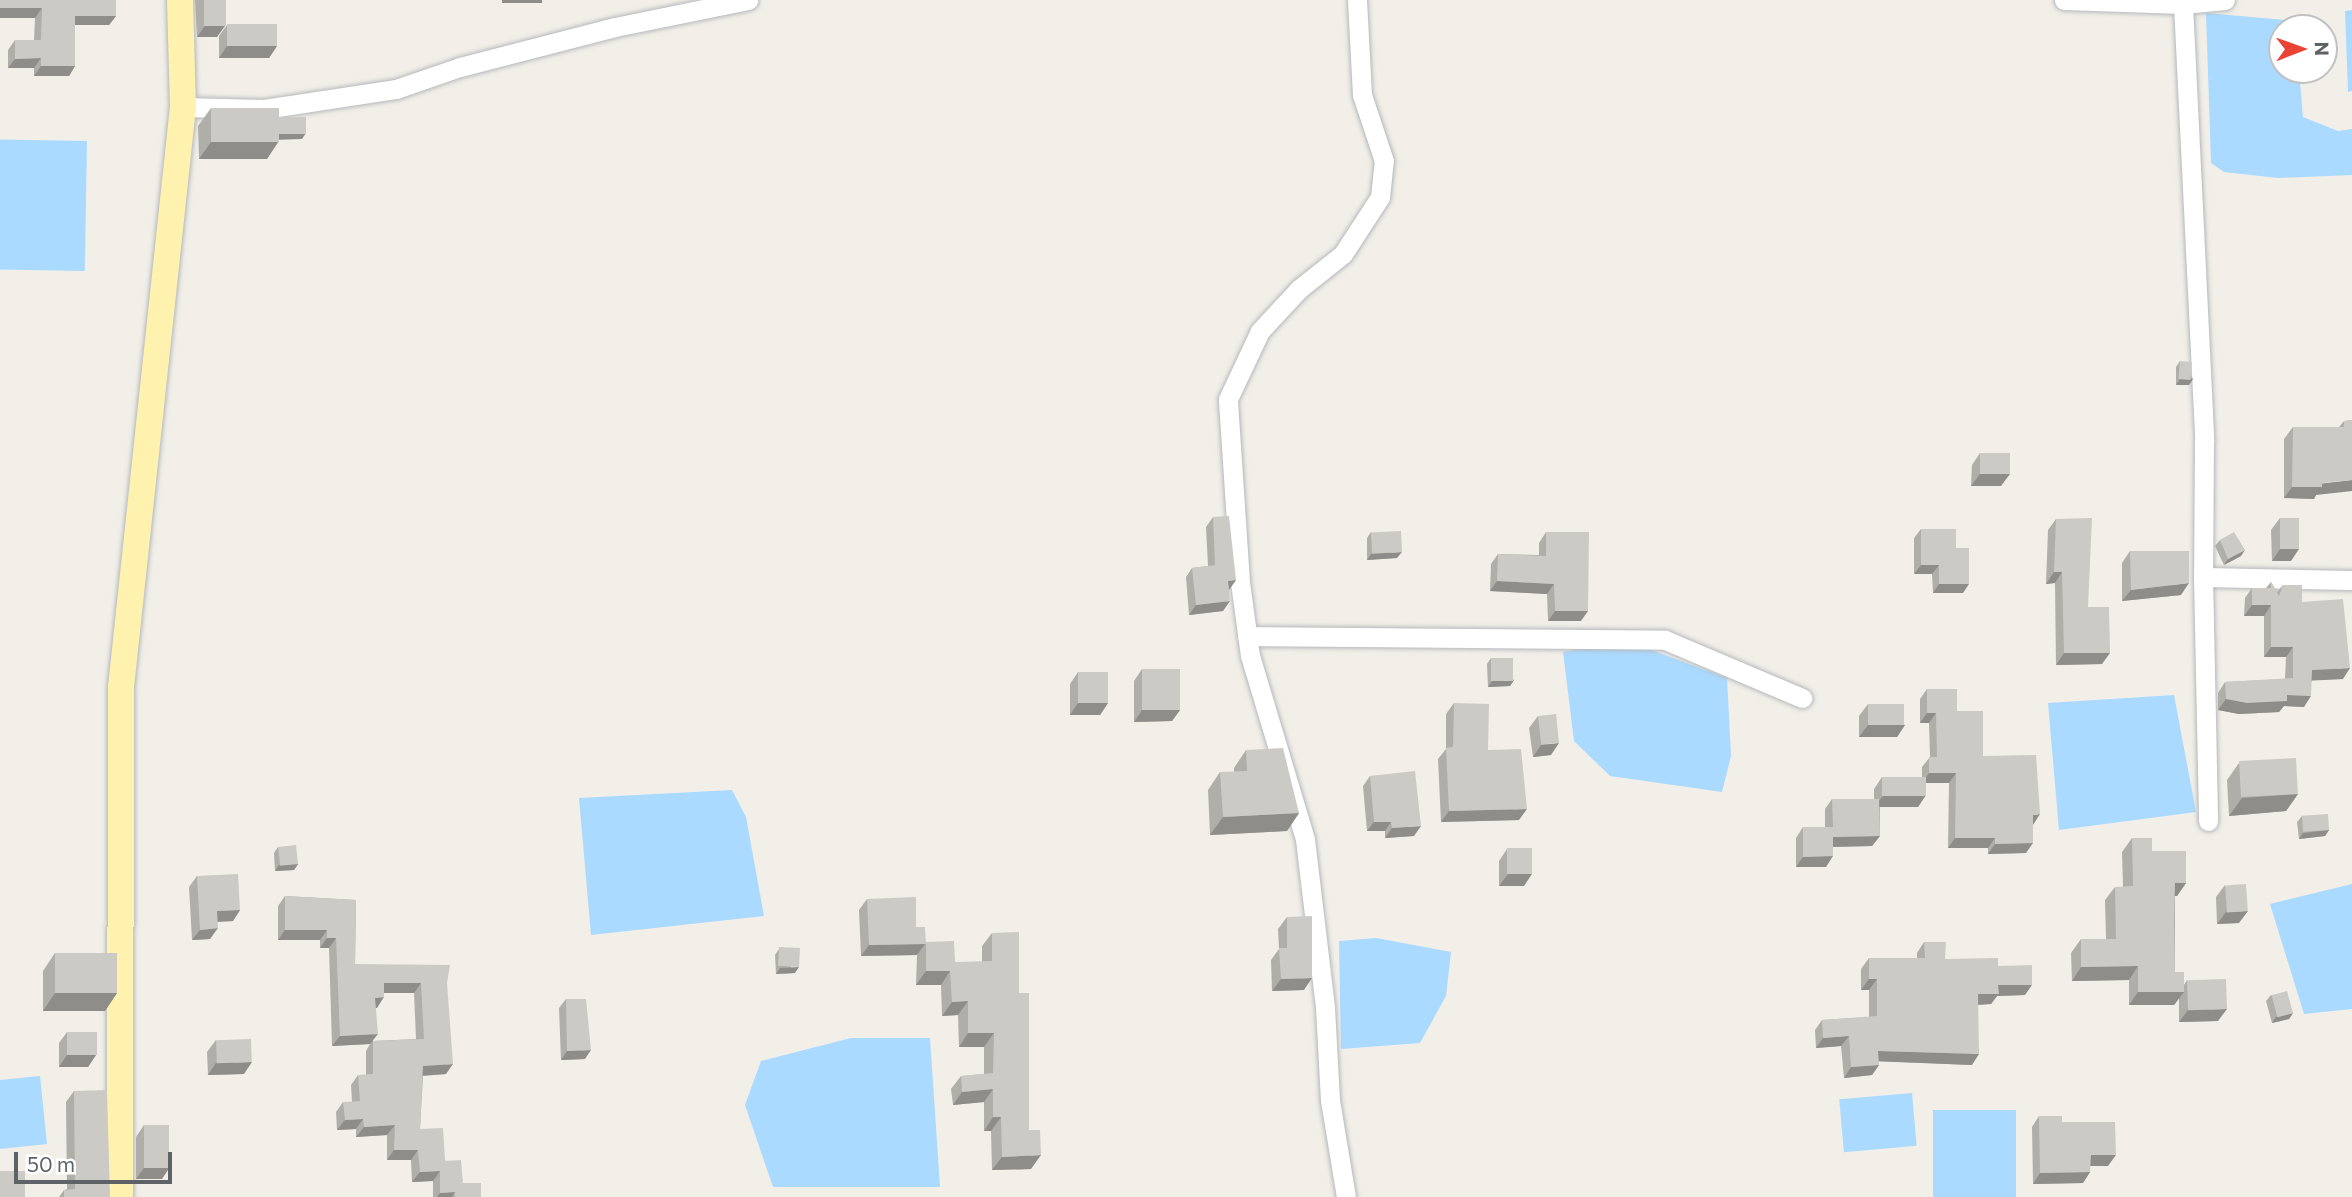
<!DOCTYPE html>
<style>
body{margin:0}
#map{position:relative;width:2352px;height:1197px;overflow:hidden;background:#f1efe8;font-family:Commissioner,sans-serif}
div>[style]{position:absolute}
[style*='--x']{left:calc(var(--x)*1px);top:calc(var(--y)*1px);width:calc(var(--w)*1px);rotate:calc(var(--a)*1deg)}
.water>*{inset:0;background:#aadaff;transform-origin:0 0}
.roads{filter:drop-shadow(0 0 2px #b5b8bc) drop-shadow(0 0 2px #b5b8bc)}
.minor>*{height:19px;margin:-9.5px;padding:0 9.5px;transform-origin:9.5px;border-radius:9.5px;background:#fff}
.major>*{height:26px;margin:-13px;padding:0 13px;transform-origin:13px;border-radius:13px;background:#fff2af}
.wall>*{inset:0;background:#afaea9}
.shaded-wall>*{inset:0;background:#8f8d8a;transform-origin:0 0}
.building>*{inset:0;background:#cccac5;transform-origin:0 0}
span{translate:-50% -50%;white-space:nowrap;text-align:center;line-height:1.15;-webkit-text-stroke:5px #fff;paint-order:stroke}
.north{position:absolute;left:2268px;top:14px;width:70px;height:70px;box-sizing:border-box;background:#fff;border:2px solid #bfc1c3;border-radius:50%;rotate:89deg;font-size:19px;font-weight:700;line-height:28px;text-align:center;color:#5f6368}
.north::after{content:'';display:block;margin:auto;width:24px;height:32px;background:#ea4335;clip-path:polygon(50% 0,100% 100%,50% 72%,0 100%)}
.scale{position:absolute;left:14px;top:1152px;width:158px;height:32px;box-sizing:border-box;border:4px solid #5f6368;border-top:0;padding-left:9px;font-size:21px;line-height:24px;white-space:nowrap;color:#5f6368;-webkit-text-stroke:5px #fff;paint-order:stroke}
</style>
<div id="map">
<div class="water">
<div style="clip-path:polygon(2352px 10px,2352px 91px,2348px 92px,2345px 11px)"></div>
<div style="clip-path:polygon(2206px 13px,2295px 21px,2295px 28px,2282px 28px,2282px 70px,2299px 70px,2303px 117px,2338px 131px,2352px 129px,2352px 175px,2278px 178px,2224px 172px,2211px 163px)"></div>
<div style="left:87px;top:141px;width:130px;height:87px;rotate:91deg"></div>
<div style="clip-path:polygon(1627px 641px,1727px 678px,1731px 756px,1722px 792px,1610px 776px,1574px 741px,1563px 652px)"></div>
<div style="clip-path:polygon(2174px 695px,2196px 812px,2059px 830px,2048px 703px)"></div>
<div style="clip-path:polygon(732px 790px,746px 817px,764px 916px,591px 935px,579px 798px)"></div>
<div style="clip-path:polygon(2352px 884px,2352px 1009px,2304px 1014px,2270px 904px)"></div>
<div style="clip-path:polygon(1376px 938px,1451px 952px,1446px 996px,1420px 1043px,1341px 1049px,1339px 941px)"></div>
<div style="clip-path:polygon(851px 1038px,930px 1038px,940px 1187px,773px 1187px,745px 1105px,761px 1061px)"></div>
<div style="clip-path:polygon(40px 1076px,47px 1144px,0 1149px,0 1080px)"></div>
<div style="left:1912px;top:1093px;width:53px;height:73px;rotate:85deg"></div>
<div style="left:2016px;top:1110px;width:87px;height:83px;rotate:90deg"></div>
</div>
<div class="roads">
<div class="minor">
<div style="--x:2064;--y:0;--w:119;--a:1.9"></div>
<div style="--x:2183;--y:4;--w:42;--a:-5.4"></div>
<div style="--x:2183;--y:4;--w:438;--a:87.2"></div>
<div style="--x:2204;--y:441;--w:136;--a:90.4"></div>
<div style="--x:2203;--y:577;--w:149;--a:1.2"></div>
<div style="--x:183;--y:107;--w:81;--a:1.4"></div>
<div style="--x:264;--y:109;--w:134;--a:-8.6"></div>
<div style="--x:396;--y:89;--w:68;--a:-19"></div>
<div style="--x:460;--y:67;--w:160;--a:-14.5"></div>
<div style="--x:615;--y:27;--w:136;--a:-11.5"></div>
<div style="--x:2203;--y:577;--w:244;--a:88.8"></div>
<div style="--x:1247;--y:636;--w:418;--a:0.5"></div>
<div style="--x:1665;--y:640;--w:149;--a:22.9"></div>
<div style="--x:1346;--y:1197;--w:98;--a:-99.4"></div>
<div style="--x:1330;--y:1100;--w:93;--a:-93.1"></div>
<div style="--x:1325;--y:1007;--w:169;--a:-96.8"></div>
<div style="--x:1305;--y:839;--w:191;--a:-106.7"></div>
<div style="--x:1250;--y:656;--w:75;--a:-97.7"></div>
<div style="--x:1240;--y:582;--w:183;--a:-93.8"></div>
<div style="--x:1228;--y:399;--w:75;--a:-64.8"></div>
<div style="--x:1260;--y:331;--w:57;--a:-47.1"></div>
<div style="--x:1299;--y:289;--w:56;--a:-38.5"></div>
<div style="--x:1343;--y:254;--w:68;--a:-57"></div>
<div style="--x:1380;--y:197;--w:36;--a:-84"></div>
<div style="--x:1384;--y:161;--w:70;--a:-108.4"></div>
<div style="--x:1362;--y:95;--w:95;--a:-93"></div>
</div>
<div class="major">
<div style="--x:120;--y:1197;--w:510;--a:-89.89"></div>
<div style="--x:121;--y:687;--w:583;--a:-83.9"></div>
<div style="--x:183;--y:107;--w:107;--a:-91.6"></div>
</div>
</div>
<div class="wall">
<div style="clip-path:polygon(0 0,116px 16px,109px 25px,75px 25px,75px 66px,69px 76px,34px 76px,34px 68px,8px 68px,8px 50px,15px 40px,34px 40px,35px 18px)"></div>
<div style="clip-path:polygon(195px 0,226px 0,217px 37px,197px 37px)"></div>
<div style="clip-path:polygon(227px 25px,277px 46px,269px 58px,219px 58px,219px 36px)"></div>
<div style="clip-path:polygon(211px 108px,279px 117px,302px 139px,279px 139px,267px 159px,199px 159px,198px 126px)"></div>
<div style="clip-path:polygon(2180px 361px,2193px 379px,2189px 385px,2176px 385px,2176px 367px)"></div>
<div style="clip-path:polygon(2352px 420px,2314px 499px,2284px 498px,2284px 439px,2293px 427px,2339px 427px,2344px 421px)"></div>
<div style="clip-path:polygon(1980px 453px,2001px 486px,1971px 486px,1972px 465px)"></div>
<div style="clip-path:polygon(1213px 517px,1236px 580px,1229px 589px,1223px 611px,1189px 615px,1186px 577px,1192px 568px,1208px 566px,1206px 527px)"></div>
<div style="clip-path:polygon(2280px 518px,2291px 561px,2272px 561px,2271px 530px)"></div>
<div style="clip-path:polygon(2056px 519px,2088px 607px,2102px 664px,2056px 665px,2055px 583px,2046px 584px,2048px 530px)"></div>
<div style="clip-path:polygon(1921px 529px,1956px 548px,1963px 593px,1933px 593px,1932px 574px,1914px 574px,1914px 538px)"></div>
<div style="clip-path:polygon(1371px 532px,1397px 558px,1367px 560px,1367px 538px)"></div>
<div style="clip-path:polygon(1546px 532px,1581px 621px,1548px 621px,1547px 594px,1490px 591px,1491px 564px,1498px 554px,1539px 555px,1539px 543px)"></div>
<div style="clip-path:polygon(2220px 540px,2241px 556px,2224px 565px,2215px 546px)"></div>
<div style="clip-path:polygon(2130px 551px,2181px 595px,2122px 601px,2122px 563px)"></div>
<div style="clip-path:polygon(2271px 582px,2277px 592px,2283px 585px,2302px 602px,2343px 679px,2312px 680px,2304px 707px,2284px 706px,2279px 712px,2239px 714px,2218px 710px,2218px 693px,2225px 682px,2285px 679px,2286px 657px,2264px 657px,2264px 616px,2244px 616px,2245px 598px,2252px 588px,2266px 588px)"></div>
<div style="clip-path:polygon(1491px 658px,1514px 680px,1510px 686px,1488px 687px,1487px 664px)"></div>
<div style="clip-path:polygon(1142px 669px,1180px 710px,1172px 721px,1134px 722px,1134px 681px)"></div>
<div style="clip-path:polygon(1078px 672px,1108px 703px,1100px 715px,1070px 715px,1070px 684px)"></div>
<div style="clip-path:polygon(1927px 689px,1957px 711px,1983px 756px,2033px 825px,2026px 853px,1988px 854px,1988px 848px,1948px 848px,1949px 783px,1926px 783px,1926px 795px,1918px 807px,1880px 807px,1880px 836px,1872px 846px,1833px 847px,1826px 867px,1796px 867px,1796px 838px,1803px 827px,1825px 827px,1825px 809px,1832px 799px,1874px 799px,1874px 789px,1882px 777px,1922px 777px,1922px 767px,1930px 757px,1929px 723px,1920px 723px,1920px 699px)"></div>
<div style="clip-path:polygon(1454px 703px,1519px 820px,1441px 822px,1438px 759px,1446px 749px,1446px 714px)"></div>
<div style="clip-path:polygon(1868px 704px,1905px 725px,1897px 737px,1859px 737px,1859px 716px)"></div>
<div style="clip-path:polygon(1538px 716px,1551px 755px,1533px 757px,1529px 728px)"></div>
<div style="clip-path:polygon(1246px 750px,1299px 813px,1287px 831px,1210px 835px,1208px 790px,1220px 772px,1234px 772px,1234px 768px)"></div>
<div style="clip-path:polygon(2239px 763px,2298px 794px,2286px 811px,2229px 816px,2227px 780px)"></div>
<div style="clip-path:polygon(1370px 776px,1414px 836px,1385px 838px,1385px 831px,1367px 831px,1363px 786px)"></div>
<div style="clip-path:polygon(2302px 816px,2329px 830px,2325px 836px,2299px 839px,2297px 822px)"></div>
<div style="clip-path:polygon(2132px 838px,2152px 851px,2186px 883px,2177px 896px,2175px 896px,2175px 972px,2184px 985px,2187px 980px,2218px 1021px,2179px 1022px,2179px 998px,2174px 1005px,2129px 1005px,2129px 980px,2072px 981px,2071px 953px,2081px 939px,2106px 939px,2105px 900px,2115px 887px,2123px 887px,2122px 852px)"></div>
<div style="clip-path:polygon(278px 847px,298px 864px,294px 870px,275px 871px,274px 853px)"></div>
<div style="clip-path:polygon(1507px 849px,1524px 886px,1499px 886px,1499px 861px)"></div>
<div style="clip-path:polygon(197px 876px,240px 910px,233px 921px,217px 922px,210px 939px,192px 940px,189px 887px)"></div>
<div style="clip-path:polygon(2225px 885px,2239px 923px,2217px 924px,2216px 897px)"></div>
<div style="clip-path:polygon(evenodd,285px 896px,356px 900px,355px 964px,447px 983px,446px 1074px,423px 1076px,420px 1129px,463px 1183px,481px 1197px,433px 1197px,433px 1181px,412px 1182px,411px 1160px,387px 1160px,387px 1135px,356px 1137px,356px 1129px,337px 1130px,336px 1112px,343px 1102px,352px 1102px,351px 1085px,358px 1075px,366px 1075px,366px 1051px,370px 1044px,332px 1046px,329px 948px,320px 948px,320px 940px,278px 940px,278px 906px,285px 896px,384px 993px,414px 993px,416px 1039px,373px 1041px,376px 1008px,384px 993px)"></div>
<div style="clip-path:polygon(867px 899px,916px 927px,926px 942px,955px 962px,982px 962px,982px 946px,992px 933px,1019px 993px,1029px 1130px,1031px 1169px,992px 1170px,991px 1131px,984px 1131px,984px 1102px,953px 1105px,951px 1089px,961px 1076px,984px 1074px,984px 1047px,959px 1047px,958px 1015px,942px 1016px,941px 985px,916px 985px,917px 955px,861px 956px,859px 910px)"></div>
<div style="clip-path:polygon(1287px 917px,1304px 990px,1272px 991px,1271px 960px,1279px 949px,1278px 929px)"></div>
<div style="clip-path:polygon(1924px 942px,1945px 959px,1998px 966px,2025px 995px,1997px 996px,1991px 1004px,1978px 1005px,1972px 1065px,1879px 1061px,1879px 1065px,1872px 1075px,1844px 1078px,1841px 1046px,1816px 1048px,1815px 1030px,1822px 1020px,1869px 1017px,1869px 990px,1861px 990px,1861px 969px,1869px 958px,1917px 958px,1917px 953px)"></div>
<div style="clip-path:polygon(779px 949px,795px 973px,776px 974px,775px 955px)"></div>
<div style="clip-path:polygon(55px 953px,117px 993px,105px 1011px,43px 1011px,43px 971px)"></div>
<div style="clip-path:polygon(2271px 995px,2293px 1013px,2289px 1019px,2272px 1023px,2266px 1001px)"></div>
<div style="clip-path:polygon(566px 999px,585px 1059px,561px 1060px,559px 1008px)"></div>
<div style="clip-path:polygon(67px 1032px,96px 1055px,88px 1067px,59px 1067px,59px 1043px)"></div>
<div style="clip-path:polygon(216px 1040px,244px 1074px,208px 1075px,207px 1052px)"></div>
<div style="clip-path:polygon(74px 1091px,110px 1197px,59px 1197px,64px 1190px,67px 1189px,66px 1102px)"></div>
<div style="clip-path:polygon(2039px 1116px,2108px 1166px,2090px 1166px,2090px 1172px,2083px 1183px,2033px 1184px,2032px 1127px)"></div>
<div style="clip-path:polygon(144px 1125px,162px 1179px,136px 1179px,136px 1137px)"></div>
</div>
<div class="shaded-wall">
<div style="left:502px;top:0;width:40px;height:3px"></div>
<div style="clip-path:polygon(0 8px,42px 8px,35px 18px,0 18px)"></div>
<div style="clip-path:polygon(75px 16px,116px 16px,109px 25px,68px 25px)"></div>
<div style="clip-path:polygon(205px 26px,225px 26px,217px 37px,197px 37px)"></div>
<div style="clip-path:polygon(227px 46px,277px 46px,269px 58px,219px 58px)"></div>
<div style="clip-path:polygon(41px 58px,34px 68px,8px 68px,15px 59px)"></div>
<div style="clip-path:polygon(41px 66px,75px 66px,69px 76px,34px 76px)"></div>
<div style="clip-path:polygon(306px 133px,302px 139px,274px 140px,278px 134px)"></div>
<div style="clip-path:polygon(279px 141px,267px 159px,199px 159px,211px 142px)"></div>
<div style="clip-path:polygon(2180px 379px,2193px 379px,2189px 385px,2176px 385px)"></div>
<div style="clip-path:polygon(1980px 474px,2010px 474px,2001px 486px,1971px 486px)"></div>
<div style="clip-path:polygon(2352px 480px,2352px 491px,2316px 495px,2314px 499px,2284px 498px,2292px 487px)"></div>
<div style="clip-path:polygon(2280px 549px,2299px 549px,2291px 561px,2272px 561px)"></div>
<div style="clip-path:polygon(2245px 550px,2241px 556px,2224px 565px,2228px 559px)"></div>
<div style="clip-path:polygon(1402px 552px,1397px 558px,1367px 560px,1371px 554px)"></div>
<div style="clip-path:polygon(1921px 565px,1939px 565px,1932px 574px,1914px 574px)"></div>
<div style="clip-path:polygon(2054px 572px,2062px 572px,2055px 583px,2046px 584px)"></div>
<div style="clip-path:polygon(1236px 580px,1229px 590px,1228px 581px)"></div>
<div style="clip-path:polygon(1497px 581px,1554px 584px,1547px 594px,1490px 591px)"></div>
<div style="clip-path:polygon(2189px 583px,2181px 595px,2122px 601px,2131px 590px)"></div>
<div style="clip-path:polygon(1939px 584px,1969px 584px,1963px 593px,1933px 593px)"></div>
<div style="clip-path:polygon(1230px 601px,1223px 611px,1189px 615px,1196px 605px)"></div>
<div style="clip-path:polygon(2252px 605px,2271px 605px,2264px 616px,2244px 616px)"></div>
<div style="clip-path:polygon(1555px 611px,1588px 611px,1581px 621px,1548px 621px)"></div>
<div style="clip-path:polygon(2271px 647px,2293px 647px,2286px 657px,2264px 657px)"></div>
<div style="clip-path:polygon(2064px 653px,2110px 653px,2102px 664px,2056px 665px)"></div>
<div style="clip-path:polygon(2350px 668px,2343px 679px,2304px 681px,2312px 670px)"></div>
<div style="clip-path:polygon(1514px 680px,1510px 686px,1488px 687px,1492px 681px)"></div>
<div style="clip-path:polygon(2287px 695px,2311px 696px,2304px 707px,2284px 706px,2279px 712px,2239px 714px,2218px 710px,2226px 699px)"></div>
<div style="clip-path:polygon(1078px 703px,1108px 703px,1100px 715px,1070px 715px)"></div>
<div style="clip-path:polygon(1142px 710px,1180px 710px,1172px 721px,1134px 722px)"></div>
<div style="clip-path:polygon(1927px 713px,1936px 713px,1929px 723px,1920px 723px)"></div>
<div style="clip-path:polygon(1868px 725px,1905px 725px,1897px 737px,1859px 737px)"></div>
<div style="clip-path:polygon(1559px 743px,1551px 755px,1533px 757px,1541px 745px)"></div>
<div style="clip-path:polygon(1929px 773px,1956px 773px,1949px 783px,1922px 783px)"></div>
<div style="clip-path:polygon(2298px 794px,2286px 811px,2229px 816px,2242px 798px)"></div>
<div style="clip-path:polygon(1926px 795px,1918px 807px,1874px 807px,1883px 796px)"></div>
<div style="clip-path:polygon(1527px 809px,1519px 820px,1441px 822px,1449px 811px)"></div>
<div style="clip-path:polygon(1299px 813px,1287px 831px,1210px 835px,1223px 817px)"></div>
<div style="clip-path:polygon(2040px 814px,2033px 825px,2033px 815px)"></div>
<div style="clip-path:polygon(1374px 822px,1391px 822px,1385px 831px,1367px 831px)"></div>
<div style="clip-path:polygon(1421px 826px,1414px 836px,1385px 838px,1392px 828px)"></div>
<div style="clip-path:polygon(2329px 830px,2325px 836px,2299px 839px,2303px 833px)"></div>
<div style="clip-path:polygon(1880px 836px,1872px 846px,1826px 847px,1833px 837px)"></div>
<div style="clip-path:polygon(1955px 838px,1995px 838px,1988px 848px,1948px 848px)"></div>
<div style="clip-path:polygon(2033px 843px,2026px 853px,1988px 854px,1995px 844px)"></div>
<div style="clip-path:polygon(1833px 856px,1826px 867px,1796px 867px,1803px 857px)"></div>
<div style="clip-path:polygon(298px 864px,294px 870px,275px 871px,279px 865px)"></div>
<div style="clip-path:polygon(1508px 874px,1532px 874px,1524px 886px,1499px 886px)"></div>
<div style="clip-path:polygon(2175px 883px,2186px 883px,2177px 896px,2166px 896px)"></div>
<div style="clip-path:polygon(240px 910px,233px 921px,209px 922px,217px 911px)"></div>
<div style="clip-path:polygon(2248px 911px,2239px 923px,2217px 924px,2226px 912px)"></div>
<div style="clip-path:polygon(218px 928px,210px 939px,192px 940px,200px 930px)"></div>
<div style="clip-path:polygon(285px 930px,327px 930px,320px 940px,278px 940px)"></div>
<div style="clip-path:polygon(327px 938px,336px 938px,329px 948px,320px 948px)"></div>
<div style="clip-path:polygon(925px 944px,917px 955px,861px 956px,869px 945px)"></div>
<div style="clip-path:polygon(2138px 966px,2129px 980px,2072px 981px,2081px 967px)"></div>
<div style="clip-path:polygon(799px 967px,795px 973px,776px 974px,780px 968px)"></div>
<div style="clip-path:polygon(926px 971px,950px 971px,941px 985px,916px 985px)"></div>
<div style="clip-path:polygon(1312px 978px,1304px 990px,1272px 991px,1281px 979px)"></div>
<div style="clip-path:polygon(1869px 979px,1877px 979px,1869px 990px,1861px 990px)"></div>
<div style="clip-path:polygon(384px 983px,421px 983px,414px 993px,376px 993px)"></div>
<div style="clip-path:polygon(1998px 985px,2032px 985px,2025px 995px,1997px 996px,1991px 1004px,1971px 1005px,1978px 994px)"></div>
<div style="clip-path:polygon(2138px 992px,2184px 992px,2174px 1005px,2129px 1005px)"></div>
<div style="clip-path:polygon(55px 993px,117px 993px,105px 1011px,43px 1011px)"></div>
<div style="clip-path:polygon(384px 997px,377px 1008px,368px 1008px,375px 998px)"></div>
<div style="clip-path:polygon(968px 1001px,958px 1015px,942px 1016px,952px 1002px)"></div>
<div style="clip-path:polygon(2227px 1009px,2218px 1021px,2179px 1022px,2188px 1010px)"></div>
<div style="clip-path:polygon(2293px 1013px,2289px 1019px,2272px 1023px,2276px 1017px)"></div>
<div style="clip-path:polygon(968px 1033px,994px 1033px,984px 1047px,959px 1047px)"></div>
<div style="clip-path:polygon(378px 1034px,370px 1044px,332px 1046px,340px 1036px)"></div>
<div style="clip-path:polygon(1849px 1036px,1841px 1046px,1816px 1048px,1823px 1038px)"></div>
<div style="clip-path:polygon(591px 1050px,585px 1059px,561px 1060px,567px 1051px)"></div>
<div style="clip-path:polygon(1878px 1051px,1979px 1054px,1972px 1065px,1870px 1061px)"></div>
<div style="clip-path:polygon(67px 1055px,96px 1055px,88px 1067px,59px 1067px)"></div>
<div style="clip-path:polygon(252px 1062px,244px 1074px,208px 1075px,216px 1063px)"></div>
<div style="clip-path:polygon(453px 1064px,446px 1074px,416px 1076px,423px 1066px)"></div>
<div style="clip-path:polygon(1879px 1065px,1872px 1075px,1844px 1078px,1851px 1067px)"></div>
<div style="clip-path:polygon(993px 1089px,984px 1102px,953px 1105px,962px 1092px)"></div>
<div style="clip-path:polygon(993px 1117px,1001px 1117px,991px 1131px,984px 1131px)"></div>
<div style="clip-path:polygon(363px 1119px,356px 1129px,337px 1130px,345px 1120px)"></div>
<div style="clip-path:polygon(395px 1125px,387px 1135px,356px 1137px,364px 1127px)"></div>
<div style="clip-path:polygon(394px 1150px,418px 1150px,411px 1160px,387px 1160px)"></div>
<div style="clip-path:polygon(1041px 1155px,1031px 1169px,992px 1170px,1002px 1157px)"></div>
<div style="clip-path:polygon(2091px 1155px,2116px 1155px,2108px 1166px,2083px 1166px)"></div>
<div style="clip-path:polygon(170px 1167px,162px 1179px,136px 1179px,144px 1168px)"></div>
<div style="clip-path:polygon(440px 1171px,433px 1181px,412px 1182px,420px 1172px)"></div>
<div style="clip-path:polygon(2090px 1172px,2083px 1183px,2033px 1184px,2040px 1173px)"></div>
<div style="clip-path:polygon(455px 1192px,452px 1197px,437px 1197px,440px 1193px)"></div>
</div>
<div class="building">
<div style="clip-path:polygon(0 0,116px 0,116px 16px,75px 16px,75px 66px,41px 66px,41px 58px,15px 59px,15px 40px,41px 40px,42px 8px,0 8px)"></div>
<div style="left:204px;top:0;width:22px;height:26px"></div>
<div style="left:277px;top:24px;width:22px;height:50px;rotate:90deg"></div>
<div style="left:211px;top:108px;width:68px;height:34px"></div>
<div style="left:279px;top:117px;width:27px;height:17px"></div>
<div style="left:2180px;top:361px;width:12px;height:18px;rotate:5deg"></div>
<div style="clip-path:polygon(2352px 420px,2352px 480px,2322px 483px,2322px 487px,2292px 487px,2293px 427px,2344px 427px,2344px 421px)"></div>
<div style="left:1980px;top:453px;width:30px;height:21px"></div>
<div style="clip-path:polygon(1229px 516px,1236px 580px,1228px 581px,1230px 601px,1196px 605px,1192px 568px,1215px 565px,1213px 517px)"></div>
<div style="clip-path:polygon(2092px 518px,2088px 607px,2109px 607px,2110px 653px,2064px 653px,2062px 572px,2054px 572px,2056px 519px)"></div>
<div style="left:2280px;top:518px;width:19px;height:31px"></div>
<div style="clip-path:polygon(1921px 529px,1956px 529px,1956px 548px,1969px 548px,1969px 584px,1939px 584px,1939px 565px,1921px 565px)"></div>
<div style="left:1401px;top:531px;width:21px;height:30px;rotate:87deg"></div>
<div style="clip-path:polygon(1546px 532px,1589px 532px,1588px 611px,1555px 611px,1554px 584px,1497px 581px,1498px 554px,1546px 556px)"></div>
<div style="clip-path:polygon(2234px 532px,2245px 550px,2228px 559px,2220px 540px)"></div>
<div style="clip-path:polygon(2130px 551px,2189px 551px,2189px 583px,2131px 590px)"></div>
<div style="clip-path:polygon(2271px 582px,2279px 596px,2283px 585px,2302px 585px,2302px 602px,2343px 599px,2350px 668px,2312px 670px,2311px 696px,2287px 695px,2287px 701px,2247px 703px,2226px 699px,2225px 682px,2293px 678px,2293px 647px,2271px 647px,2271px 605px,2252px 605px,2252px 588px,2271px 588px)"></div>
<div style="left:1491px;top:658px;width:22px;height:23px"></div>
<div style="left:1142px;top:669px;width:38px;height:41px"></div>
<div style="left:1078px;top:672px;width:30px;height:31px"></div>
<div style="clip-path:polygon(1927px 689px,1957px 689px,1957px 711px,1983px 711px,1983px 756px,2036px 755px,2040px 814px,2033px 815px,2033px 843px,1995px 844px,1995px 838px,1955px 838px,1956px 773px,1929px 773px,1929px 757px,1937px 757px,1936px 713px,1927px 713px)"></div>
<div style="clip-path:polygon(1454px 703px,1489px 704px,1488px 750px,1521px 749px,1527px 809px,1449px 811px,1446px 748px,1453px 747px)"></div>
<div style="left:1868px;top:704px;width:36px;height:21px"></div>
<div style="left:1556px;top:714px;width:29px;height:18px;rotate:84deg"></div>
<div style="clip-path:polygon(1283px 748px,1299px 813px,1223px 817px,1220px 772px,1247px 771px,1246px 750px)"></div>
<div style="left:2296px;top:758px;width:36px;height:57px;rotate:87deg"></div>
<div style="clip-path:polygon(1415px 771px,1421px 826px,1392px 828px,1391px 822px,1374px 822px,1370px 776px)"></div>
<div style="left:1882px;top:777px;width:44px;height:19px"></div>
<div style="clip-path:polygon(1832px 799px,1879px 799px,1880px 836px,1833px 837px,1833px 856px,1803px 857px,1803px 827px,1833px 827px)"></div>
<div style="left:2328px;top:814px;width:16px;height:26px;rotate:86deg"></div>
<div style="clip-path:polygon(2132px 838px,2152px 838px,2152px 851px,2186px 851px,2186px 883px,2175px 883px,2174px 920px,2175px 972px,2184px 972px,2184px 992px,2138px 992px,2138px 966px,2081px 967px,2081px 939px,2116px 939px,2115px 887px,2133px 886px)"></div>
<div style="left:296px;top:845px;width:19px;height:18px;rotate:84deg"></div>
<div style="left:1532px;top:848px;width:26px;height:25px;rotate:90deg"></div>
<div style="clip-path:polygon(238px 874px,240px 910px,217px 911px,218px 928px,200px 930px,197px 876px)"></div>
<div style="left:2246px;top:884px;width:27px;height:21px;rotate:86deg"></div>
<div style="clip-path:polygon(285px 896px,356px 900px,355px 964px,450px 965px,447px 983px,453px 1064px,423px 1066px,420px 1129px,443px 1128px,445px 1161px,461px 1160px,463px 1183px,481px 1183px,481px 1197px,455px 1197px,455px 1192px,440px 1193px,440px 1171px,420px 1172px,418px 1150px,394px 1150px,395px 1125px,364px 1127px,363px 1119px,345px 1120px,343px 1102px,360px 1101px,358px 1075px,373px 1074px,373px 1041px,424px 1039px,421px 983px,384px 983px,384px 997px,375px 998px,378px 1034px,340px 1036px,336px 938px,327px 938px,327px 930px,285px 930px)"></div>
<div style="clip-path:polygon(916px 897px,916px 927px,925px 927px,926px 944px,869px 945px,867px 899px)"></div>
<div style="clip-path:polygon(1312px 916px,1312px 978px,1281px 979px,1279px 948px,1287px 948px,1287px 917px)"></div>
<div style="clip-path:polygon(1019px 932px,1019px 993px,1029px 993px,1029px 1130px,1040px 1130px,1041px 1155px,1002px 1157px,1001px 1117px,993px 1117px,993px 1089px,962px 1092px,961px 1076px,993px 1073px,994px 1033px,968px 1033px,968px 1001px,952px 1002px,950px 971px,926px 971px,926px 942px,954px 941px,955px 962px,992px 961px,992px 933px)"></div>
<div style="clip-path:polygon(1924px 942px,1946px 942px,1945px 959px,1998px 958px,1998px 966px,2032px 965px,2032px 985px,1998px 985px,1999px 994px,1978px 994px,1979px 1054px,1878px 1051px,1879px 1065px,1851px 1067px,1849px 1036px,1823px 1038px,1822px 1020px,1877px 1016px,1877px 979px,1869px 979px,1869px 958px,1925px 958px)"></div>
<div style="left:800px;top:948px;width:19px;height:21px;rotate:93deg"></div>
<div style="left:55px;top:953px;width:62px;height:40px"></div>
<div style="left:2226px;top:979px;width:30px;height:39px;rotate:88deg"></div>
<div style="left:2287px;top:991px;width:23px;height:16px;rotate:75deg"></div>
<div style="clip-path:polygon(566px 999px,586px 999px,591px 1050px,567px 1051px)"></div>
<div style="left:67px;top:1032px;width:30px;height:23px"></div>
<div style="left:251px;top:1039px;width:23px;height:35px;rotate:88deg"></div>
<div style="clip-path:polygon(107px 1090px,110px 1197px,64px 1197px,64px 1190px,75px 1189px,74px 1091px)"></div>
<div style="clip-path:polygon(2039px 1116px,2062px 1116px,2062px 1122px,2115px 1122px,2116px 1155px,2091px 1155px,2090px 1172px,2040px 1173px)"></div>
<div style="left:144px;top:1125px;width:25px;height:43px"></div>
<div style="left:0;top:1171px;width:25px;height:26px"></div>
</div>
<div class="north">N</div>
<div class="scale">50 m</div>
</div>
